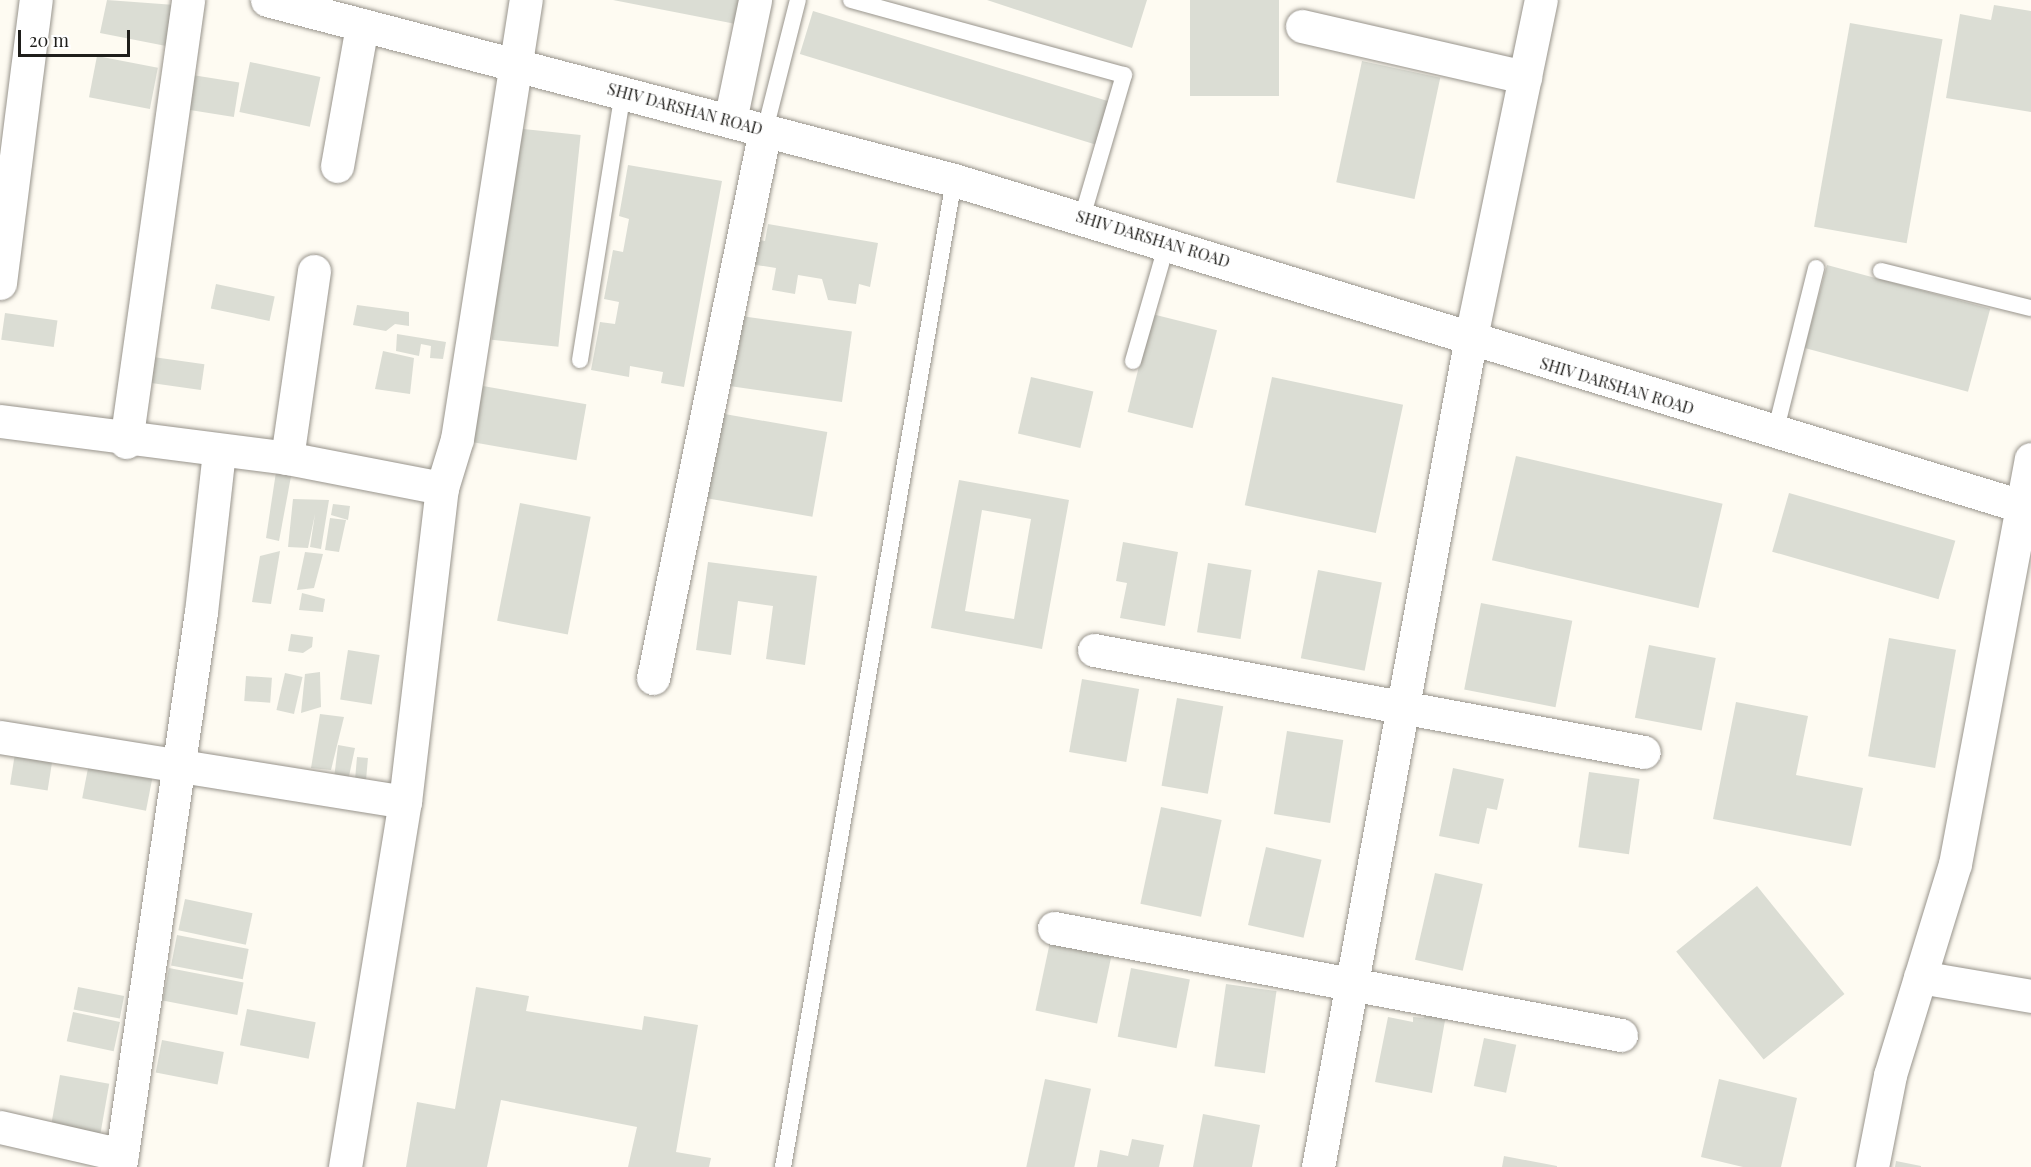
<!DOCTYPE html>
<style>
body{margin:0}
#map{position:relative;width:2031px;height:1167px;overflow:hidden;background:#fefbf2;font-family:"Playfair Display",serif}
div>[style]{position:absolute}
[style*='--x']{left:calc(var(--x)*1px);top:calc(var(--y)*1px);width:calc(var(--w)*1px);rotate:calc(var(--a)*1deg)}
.building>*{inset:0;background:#dbddd4;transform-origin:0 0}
.roads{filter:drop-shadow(0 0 2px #98948c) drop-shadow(0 0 2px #98948c)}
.service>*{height:16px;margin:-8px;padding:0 8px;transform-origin:8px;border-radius:8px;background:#fff}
.minor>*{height:33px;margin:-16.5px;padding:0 16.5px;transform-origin:16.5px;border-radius:16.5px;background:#fff}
.tertiary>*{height:33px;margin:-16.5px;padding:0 16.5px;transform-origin:16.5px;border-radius:16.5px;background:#fff}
span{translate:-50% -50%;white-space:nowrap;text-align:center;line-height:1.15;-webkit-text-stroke:5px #fff;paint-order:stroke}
.street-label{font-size:16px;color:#1f1e1b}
.scale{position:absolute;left:18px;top:30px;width:112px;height:27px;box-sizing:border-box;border:3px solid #1f1e1b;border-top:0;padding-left:8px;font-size:18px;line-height:21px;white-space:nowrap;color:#1f1e1b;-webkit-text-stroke:4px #fff;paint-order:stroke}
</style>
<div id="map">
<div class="building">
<div style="clip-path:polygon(107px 0,175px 5px,166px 46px,100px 33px)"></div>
<div style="clip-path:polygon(613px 0,751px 0,746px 26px)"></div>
<div style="clip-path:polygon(987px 0,1147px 0,1132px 48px)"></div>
<div style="left:1190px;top:0;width:89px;height:96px"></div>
<div style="clip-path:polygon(1994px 5px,2031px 11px,2031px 112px,1946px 98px,1960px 14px,1991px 20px)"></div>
<div style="left:813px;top:11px;width:309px;height:45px;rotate:17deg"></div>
<div style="left:1850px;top:23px;width:94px;height:207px;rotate:10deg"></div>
<div style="left:97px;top:56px;width:62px;height:42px;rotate:11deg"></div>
<div style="left:1362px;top:61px;width:80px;height:124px;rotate:12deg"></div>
<div style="left:250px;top:62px;width:72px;height:51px;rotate:12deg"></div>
<div style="left:186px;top:74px;width:54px;height:35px;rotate:9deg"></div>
<div style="left:514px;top:128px;width:67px;height:213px;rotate:6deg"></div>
<div style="clip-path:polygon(628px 165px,722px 181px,684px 387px,661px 383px,663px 372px,630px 366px,629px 377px,591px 370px,600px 322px,615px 324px,619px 302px,604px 299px,613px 250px,623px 252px,629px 219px,619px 216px)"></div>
<div style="clip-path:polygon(768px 224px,878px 243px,870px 287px,859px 284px,856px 304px,828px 300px,822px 279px,798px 275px,795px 294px,772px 290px,776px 268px,750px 264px,754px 239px,765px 241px)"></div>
<div style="left:1827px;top:265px;width:169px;height:86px;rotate:15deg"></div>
<div style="left:216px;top:284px;width:60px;height:25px;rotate:12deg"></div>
<div style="clip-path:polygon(357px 305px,409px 312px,409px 326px,395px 324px,386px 331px,353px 325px)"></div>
<div style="left:5px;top:313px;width:53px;height:27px;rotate:8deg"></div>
<div style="left:1152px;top:314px;width:67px;height:101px;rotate:14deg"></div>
<div style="left:741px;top:316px;width:112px;height:71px;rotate:8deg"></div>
<div style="clip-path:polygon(397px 334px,446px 342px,443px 359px,430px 358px,431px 346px,421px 344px,419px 356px,396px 351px)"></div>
<div style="clip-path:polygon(383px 351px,414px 358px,410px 394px,375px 389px)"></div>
<div style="left:146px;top:356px;width:59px;height:26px;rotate:8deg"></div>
<div style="left:1031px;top:377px;width:64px;height:58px;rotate:13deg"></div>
<div style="left:1272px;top:377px;width:134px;height:131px;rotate:12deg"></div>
<div style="left:483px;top:386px;width:105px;height:57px;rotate:10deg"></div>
<div style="left:719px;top:413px;width:110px;height:86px;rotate:10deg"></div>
<div style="left:1516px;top:456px;width:212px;height:107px;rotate:13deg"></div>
<div style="clip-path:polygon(292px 471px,279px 541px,266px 538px,276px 472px)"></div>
<div style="clip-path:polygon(evenodd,959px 480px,1069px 500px,1042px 649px,931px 628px,959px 480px,982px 510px,1031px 519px,1014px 619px,965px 611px,982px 510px)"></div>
<div style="left:1789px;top:493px;width:173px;height:61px;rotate:16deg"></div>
<div style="clip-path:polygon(293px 499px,329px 500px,321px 549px,310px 547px,315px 514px,308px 548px,288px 547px)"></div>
<div style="left:520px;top:503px;width:72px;height:120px;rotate:11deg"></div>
<div style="clip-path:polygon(333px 504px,350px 506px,348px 520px,331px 515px)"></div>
<div style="clip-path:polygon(330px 518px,346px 520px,339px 552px,325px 550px)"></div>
<div style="clip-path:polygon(1123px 542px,1178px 552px,1165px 626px,1120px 618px,1127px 583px,1116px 581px)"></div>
<div style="clip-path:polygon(280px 551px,271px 604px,252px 602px,260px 556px)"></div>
<div style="clip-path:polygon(305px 552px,323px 554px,314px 588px,297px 590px)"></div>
<div style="clip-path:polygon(708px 562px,817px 576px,805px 665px,766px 659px,773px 606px,738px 601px,731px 655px,696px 650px)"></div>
<div style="left:1208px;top:563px;width:44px;height:70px;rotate:9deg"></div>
<div style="left:1318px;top:570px;width:65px;height:90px;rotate:11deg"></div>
<div style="clip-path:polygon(302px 593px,325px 599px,323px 612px,299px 610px)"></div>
<div style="left:1481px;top:603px;width:93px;height:88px;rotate:11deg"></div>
<div style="clip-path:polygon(291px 634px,313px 637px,312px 647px,303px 653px,288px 651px)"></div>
<div style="left:1889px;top:638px;width:68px;height:120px;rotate:10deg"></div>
<div style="left:1649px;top:645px;width:68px;height:74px;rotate:11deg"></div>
<div style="left:348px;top:650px;width:32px;height:50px;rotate:9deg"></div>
<div style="clip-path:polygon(320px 672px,321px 707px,301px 713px,305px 674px)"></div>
<div style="left:285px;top:673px;width:18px;height:38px;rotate:13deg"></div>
<div style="left:246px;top:676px;width:26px;height:25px;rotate:4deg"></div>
<div style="left:1082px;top:679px;width:58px;height:74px;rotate:10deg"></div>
<div style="left:1177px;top:698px;width:47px;height:89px;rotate:10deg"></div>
<div style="clip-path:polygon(1736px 702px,1808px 716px,1796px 775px,1863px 788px,1851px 846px,1713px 819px)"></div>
<div style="clip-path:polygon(320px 714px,344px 717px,331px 770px,311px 768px)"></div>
<div style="left:1287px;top:731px;width:57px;height:84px;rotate:9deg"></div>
<div style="clip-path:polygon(338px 745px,355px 748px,348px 781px,334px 779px)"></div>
<div style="left:16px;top:747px;width:38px;height:38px;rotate:9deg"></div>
<div style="left:357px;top:757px;width:11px;height:23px;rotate:5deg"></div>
<div style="left:90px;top:758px;width:65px;height:41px;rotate:11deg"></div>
<div style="clip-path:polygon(1453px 768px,1504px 779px,1497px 810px,1487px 808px,1479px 844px,1439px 836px)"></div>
<div style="left:1589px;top:772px;width:51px;height:76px;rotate:8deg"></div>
<div style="left:1161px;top:807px;width:62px;height:99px;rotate:12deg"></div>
<div style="left:1266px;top:847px;width:57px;height:80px;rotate:13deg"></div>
<div style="left:1435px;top:873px;width:49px;height:89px;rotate:13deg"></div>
<div style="left:1757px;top:886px;width:139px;height:104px;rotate:51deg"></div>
<div style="left:185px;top:899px;width:69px;height:32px;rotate:12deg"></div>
<div style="left:177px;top:935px;width:73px;height:31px;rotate:11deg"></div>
<div style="left:1050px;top:942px;width:63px;height:70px;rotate:12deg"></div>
<div style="left:169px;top:968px;width:76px;height:33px;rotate:11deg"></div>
<div style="left:1131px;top:968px;width:60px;height:70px;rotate:11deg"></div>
<div style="left:1226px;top:984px;width:51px;height:83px;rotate:8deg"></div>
<div style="left:78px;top:987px;width:47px;height:23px;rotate:11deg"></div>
<div style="clip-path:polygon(476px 987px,529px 996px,526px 1011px,642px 1030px,644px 1016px,698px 1025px,676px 1152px,711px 1158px,709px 1167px,628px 1167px,637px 1127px,501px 1100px,487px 1167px,406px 1167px,417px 1102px,455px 1109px)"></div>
<div style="left:247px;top:1009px;width:70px;height:37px;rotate:11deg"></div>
<div style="clip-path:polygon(1426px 1011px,1446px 1015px,1432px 1093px,1375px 1082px,1388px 1017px,1413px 1022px,1413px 1017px,1424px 1018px)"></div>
<div style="left:73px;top:1012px;width:48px;height:30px;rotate:12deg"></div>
<div style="left:1484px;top:1038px;width:33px;height:49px;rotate:12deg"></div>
<div style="left:162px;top:1040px;width:63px;height:33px;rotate:11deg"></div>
<div style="left:60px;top:1075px;width:50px;height:63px;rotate:10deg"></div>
<div style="left:1045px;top:1079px;width:47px;height:90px;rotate:12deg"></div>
<div style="clip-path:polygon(1719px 1079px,1797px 1098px,1781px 1167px,1743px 1167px,1701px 1157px)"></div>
<div style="clip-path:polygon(1203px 1114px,1260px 1125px,1252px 1167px,1193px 1167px)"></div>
<div style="clip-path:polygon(1132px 1139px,1164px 1145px,1159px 1167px,1097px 1167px,1100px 1150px,1128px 1156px)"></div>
<div style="clip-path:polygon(1504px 1156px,1557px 1166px,1557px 1167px,1502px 1167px)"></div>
<div style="clip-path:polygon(1896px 1161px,1921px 1166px,1921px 1167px,1895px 1167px)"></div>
</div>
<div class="roads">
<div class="service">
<div style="--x:851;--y:0;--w:283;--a:15.4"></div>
<div style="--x:1124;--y:75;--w:149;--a:106.4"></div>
<div style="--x:765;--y:130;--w:134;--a:-75.8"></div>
<div style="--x:1881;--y:271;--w:154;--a:13.9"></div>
<div style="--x:580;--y:360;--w:270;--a:-80.9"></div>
<div style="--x:1133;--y:361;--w:123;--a:-73.9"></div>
<div style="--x:1775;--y:433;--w:170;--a:-76"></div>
<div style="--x:783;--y:1167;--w:1002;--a:-80.17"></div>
</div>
<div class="minor">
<div style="--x:1302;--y:26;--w:229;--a:12.9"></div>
<div style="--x:730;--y:121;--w:124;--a:-78.3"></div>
<div style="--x:337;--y:166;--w:143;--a:-79.9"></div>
<div style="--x:0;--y:283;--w:285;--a:-82.8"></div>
<div style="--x:0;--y:421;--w:289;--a:7.3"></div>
<div style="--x:287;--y:458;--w:158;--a:11"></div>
<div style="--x:126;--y:442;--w:446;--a:-82"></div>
<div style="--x:287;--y:458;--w:189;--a:-81.8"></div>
<div style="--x:1094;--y:650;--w:559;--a:10.51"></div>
<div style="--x:653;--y:678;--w:559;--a:-78.45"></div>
<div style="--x:0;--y:737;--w:410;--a:9.1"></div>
<div style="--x:1054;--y:928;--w:577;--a:10.69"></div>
<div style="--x:1920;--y:977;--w:113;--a:9.7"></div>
<div style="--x:0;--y:1127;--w:125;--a:12.9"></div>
<div style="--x:120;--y:1167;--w:561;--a:-81.7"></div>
<div style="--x:201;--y:612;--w:161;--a:-83.6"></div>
<div style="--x:345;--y:1167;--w:370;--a:-80.7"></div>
<div style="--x:405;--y:802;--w:316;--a:-83.3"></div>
<div style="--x:442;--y:488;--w:51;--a:-73"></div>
<div style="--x:457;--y:439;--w:444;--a:-81.1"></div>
<div style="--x:1318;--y:1167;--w:839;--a:-79.56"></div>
<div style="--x:1470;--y:342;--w:349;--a:-78.3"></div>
<div style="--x:1872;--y:1167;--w:94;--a:-78.9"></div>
<div style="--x:1890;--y:1075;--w:221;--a:-72.9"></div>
<div style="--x:1955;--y:864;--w:412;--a:-79.4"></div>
</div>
<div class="tertiary">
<div style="--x:267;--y:0;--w:710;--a:14.68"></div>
<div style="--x:954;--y:180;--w:1126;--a:16.99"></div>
</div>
</div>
<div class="street-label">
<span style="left:685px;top:109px;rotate:15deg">SHIV DARSHAN ROAD</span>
<span style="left:1153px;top:239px;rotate:17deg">SHIV DARSHAN ROAD</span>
<span style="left:1617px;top:386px;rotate:17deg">SHIV DARSHAN ROAD</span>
</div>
<div class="scale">20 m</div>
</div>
